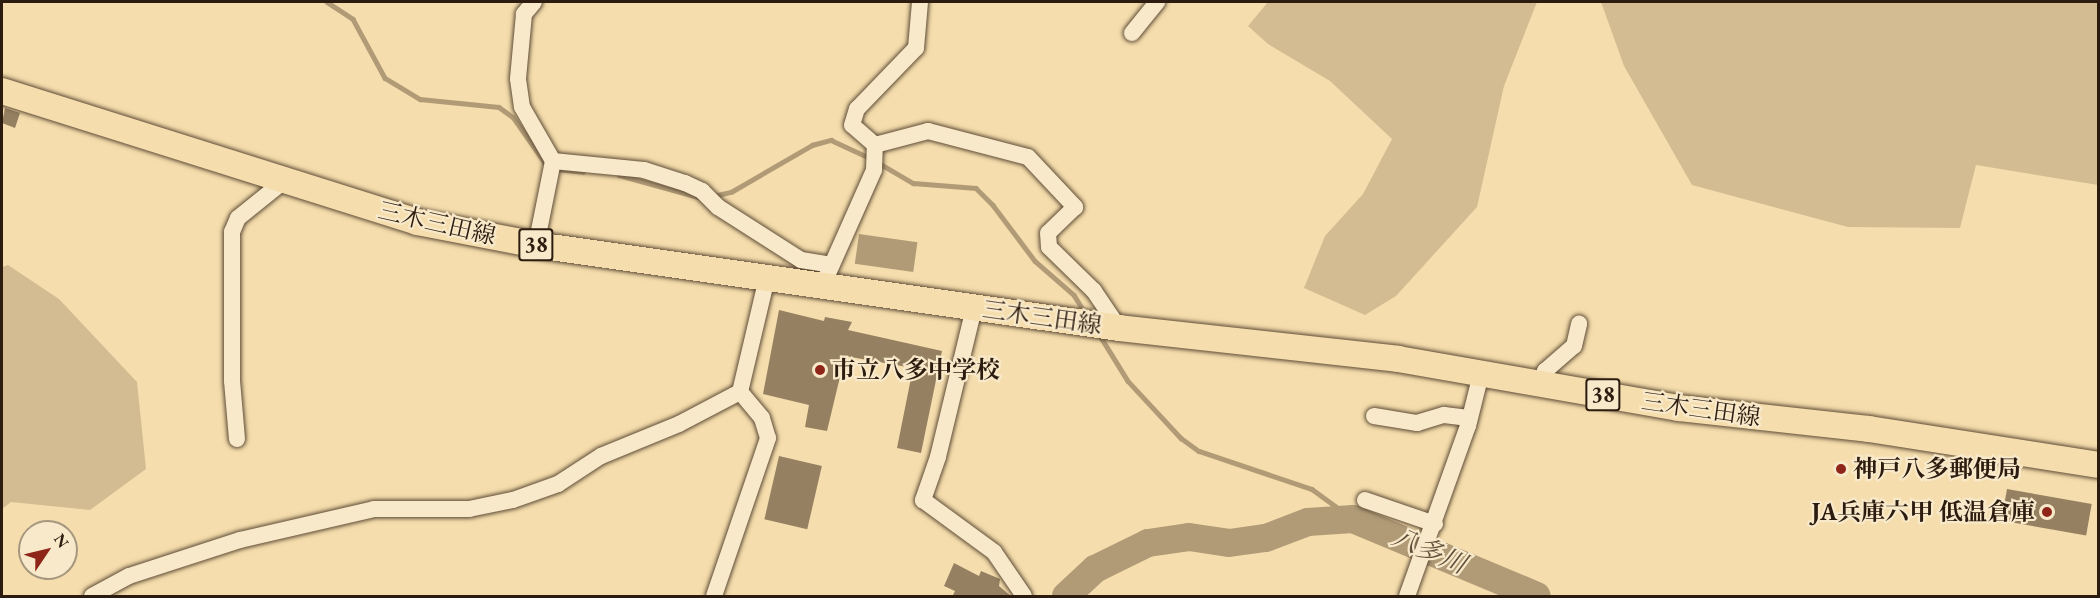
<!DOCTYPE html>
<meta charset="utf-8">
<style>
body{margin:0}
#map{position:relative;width:2100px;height:598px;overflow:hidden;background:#f5ddad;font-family:"EB Garamond","Noto Serif JP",serif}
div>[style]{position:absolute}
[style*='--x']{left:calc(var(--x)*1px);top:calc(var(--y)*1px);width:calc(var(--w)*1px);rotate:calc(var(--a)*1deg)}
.green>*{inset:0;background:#d3bc92}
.water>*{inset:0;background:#b19b77;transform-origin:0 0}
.stream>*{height:4.5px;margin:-2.25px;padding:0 2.25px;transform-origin:2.25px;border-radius:2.25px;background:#b19b77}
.river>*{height:28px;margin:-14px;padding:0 14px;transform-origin:14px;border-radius:14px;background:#b19b77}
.building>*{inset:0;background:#958061;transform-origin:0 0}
.roads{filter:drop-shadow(0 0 2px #5e4c36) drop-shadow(0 0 2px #5e4c36)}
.minor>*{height:16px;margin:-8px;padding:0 8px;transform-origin:8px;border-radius:8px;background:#f8e9ca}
.primary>*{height:26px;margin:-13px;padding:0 13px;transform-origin:13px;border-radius:13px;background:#f5ddad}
.dots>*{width:16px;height:16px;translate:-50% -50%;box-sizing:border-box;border:3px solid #f8e9ca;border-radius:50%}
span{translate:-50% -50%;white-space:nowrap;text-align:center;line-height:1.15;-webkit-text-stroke:4.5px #f8e9ca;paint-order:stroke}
.shield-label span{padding:2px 4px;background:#f8e9ca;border:2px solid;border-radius:4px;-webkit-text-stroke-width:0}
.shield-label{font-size:22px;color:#2c1c0f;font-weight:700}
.street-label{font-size:24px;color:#2c1c0f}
.poi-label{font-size:24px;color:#2c1c0f;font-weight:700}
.left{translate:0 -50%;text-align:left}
.right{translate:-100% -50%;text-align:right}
.water-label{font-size:26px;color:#614f39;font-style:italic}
.frame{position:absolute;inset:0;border:3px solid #2c1c0f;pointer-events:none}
.north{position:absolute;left:18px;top:520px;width:60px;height:60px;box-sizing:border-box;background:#f8e9ca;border:2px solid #a6977f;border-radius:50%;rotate:55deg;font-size:16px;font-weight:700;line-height:24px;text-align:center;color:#2c1c0f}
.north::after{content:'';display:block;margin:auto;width:21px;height:27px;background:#8f2418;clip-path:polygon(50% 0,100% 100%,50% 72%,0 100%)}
</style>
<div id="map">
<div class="green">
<div style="clip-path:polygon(1268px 2px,1537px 2px,1504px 86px,1477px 207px,1396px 296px,1365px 315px,1304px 288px,1325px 236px,1363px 194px,1392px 139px,1330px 81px,1268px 44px,1248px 26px)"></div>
<div style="clip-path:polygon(1601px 2px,2098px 2px,2098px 185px,1976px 165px,1960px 228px,1848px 227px,1692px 185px,1624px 66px)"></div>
<div style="clip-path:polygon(8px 265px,59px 299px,137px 382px,146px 469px,90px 510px,11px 502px,2px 509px,2px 267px)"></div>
</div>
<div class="water">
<div style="left:859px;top:234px;width:59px;height:30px;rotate:8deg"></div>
</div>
<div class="stream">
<div style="--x:327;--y:2;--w:31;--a:33"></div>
<div style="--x:353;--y:19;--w:67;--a:61.5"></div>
<div style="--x:385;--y:78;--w:41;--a:31"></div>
<div style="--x:420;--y:99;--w:79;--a:5.8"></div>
<div style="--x:499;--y:107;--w:17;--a:36"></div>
<div style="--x:513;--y:117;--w:61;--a:55"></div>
<div style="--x:877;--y:162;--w:42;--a:30.3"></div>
<div style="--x:913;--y:183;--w:63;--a:4.5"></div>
<div style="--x:976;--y:188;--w:24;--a:45"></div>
<div style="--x:993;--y:205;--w:70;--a:53.1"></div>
<div style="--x:1035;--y:261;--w:52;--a:41.1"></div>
<div style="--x:1074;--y:295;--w:22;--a:58"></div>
<div style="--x:556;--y:169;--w:27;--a:6"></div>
<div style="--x:619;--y:175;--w:86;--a:15.5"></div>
<div style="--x:713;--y:196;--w:18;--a:-13"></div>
<div style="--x:731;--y:192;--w:94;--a:-30.1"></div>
<div style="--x:812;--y:145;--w:20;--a:-15"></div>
<div style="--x:831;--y:140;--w:43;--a:24.8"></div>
<div style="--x:1099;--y:334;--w:55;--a:58.3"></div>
<div style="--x:1128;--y:381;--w:78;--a:47.1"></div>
<div style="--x:1181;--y:438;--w:22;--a:36"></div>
<div style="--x:1199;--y:451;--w:119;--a:18.6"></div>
<div style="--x:1312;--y:489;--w:51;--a:36.2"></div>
</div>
<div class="river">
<div style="--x:1066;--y:596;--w:40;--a:-43"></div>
<div style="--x:1095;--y:569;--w:59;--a:-26.1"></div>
<div style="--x:1148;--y:543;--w:41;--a:-8.3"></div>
<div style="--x:1189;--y:537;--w:40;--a:8.5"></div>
<div style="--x:1229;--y:543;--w:37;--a:-8"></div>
<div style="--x:1266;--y:538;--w:45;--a:-20.9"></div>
<div style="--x:1308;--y:522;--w:45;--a:-3.8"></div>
<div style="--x:1353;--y:519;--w:199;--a:22.7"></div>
</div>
<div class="building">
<div style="clip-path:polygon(5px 108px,20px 113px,15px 128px,2px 123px)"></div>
<div style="clip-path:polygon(779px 310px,824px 321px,825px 317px,852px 322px,848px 330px,942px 351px,921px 453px,897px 448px,913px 368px,845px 356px,827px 431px,805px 427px,809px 405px,763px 394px)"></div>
<div style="left:779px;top:456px;width:44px;height:65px;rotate:13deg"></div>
<div style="left:2007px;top:489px;width:86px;height:32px;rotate:10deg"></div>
<div style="clip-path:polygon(954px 563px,979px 576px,981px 571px,1000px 579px,999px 586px,1012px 597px,952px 597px,955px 591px,944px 586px)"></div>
</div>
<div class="roads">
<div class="minor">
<div style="--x:534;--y:2;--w:16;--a:130"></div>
<div style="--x:524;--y:14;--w:65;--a:95.3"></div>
<div style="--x:518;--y:79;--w:28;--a:82"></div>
<div style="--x:522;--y:107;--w:62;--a:60.1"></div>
<div style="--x:553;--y:161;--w:86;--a:101.4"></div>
<div style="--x:1132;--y:33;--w:40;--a:-51"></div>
<div style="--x:875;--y:145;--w:55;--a:-14.8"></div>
<div style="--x:928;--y:131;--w:103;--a:14.6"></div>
<div style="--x:1028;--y:157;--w:69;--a:46.8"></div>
<div style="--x:1075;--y:207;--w:37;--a:136"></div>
<div style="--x:1048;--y:233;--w:14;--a:86"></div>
<div style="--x:1049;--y:247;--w:63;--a:44.4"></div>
<div style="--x:1094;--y:291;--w:45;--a:56"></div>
<div style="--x:553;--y:161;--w:91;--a:5.6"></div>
<div style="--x:644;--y:170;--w:43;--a:17.6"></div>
<div style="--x:685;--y:183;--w:19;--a:25"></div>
<div style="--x:702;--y:191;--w:23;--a:45"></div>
<div style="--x:718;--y:207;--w:98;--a:32.6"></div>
<div style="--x:801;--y:260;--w:31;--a:9"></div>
<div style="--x:822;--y:287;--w:128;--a:-66"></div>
<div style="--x:874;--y:170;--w:25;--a:-88"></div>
<div style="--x:875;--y:145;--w:30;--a:-139"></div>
<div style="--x:852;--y:125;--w:17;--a:-73"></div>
<div style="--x:857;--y:109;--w:85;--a:-46"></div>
<div style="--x:916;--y:48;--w:46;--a:-85"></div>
<div style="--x:974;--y:308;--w:153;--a:103.6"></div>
<div style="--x:938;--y:457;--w:46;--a:109.2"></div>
<div style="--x:923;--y:500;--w:88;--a:36.2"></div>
<div style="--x:994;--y:552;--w:53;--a:55.7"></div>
<div style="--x:1540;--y:384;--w:14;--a:-69"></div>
<div style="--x:1545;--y:371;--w:38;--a:-41"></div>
<div style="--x:1574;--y:346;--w:23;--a:-77"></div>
<div style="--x:1374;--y:416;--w:44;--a:9.2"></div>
<div style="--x:1417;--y:423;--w:28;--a:-17"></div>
<div style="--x:1444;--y:415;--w:25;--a:7"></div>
<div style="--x:237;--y:439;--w:58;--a:-94.9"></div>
<div style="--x:232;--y:381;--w:149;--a:-90"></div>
<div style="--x:232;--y:232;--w:15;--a:-67"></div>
<div style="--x:238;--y:218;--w:59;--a:-38.8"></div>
<div style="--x:1365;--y:500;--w:74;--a:18.9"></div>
<div style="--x:92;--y:596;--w:42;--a:-28.4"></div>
<div style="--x:129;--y:576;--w:117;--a:-18"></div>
<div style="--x:240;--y:540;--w:138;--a:-13"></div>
<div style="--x:374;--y:509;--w:95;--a:0"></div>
<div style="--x:469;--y:509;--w:45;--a:-11.6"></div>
<div style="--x:513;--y:500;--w:48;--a:-19.6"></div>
<div style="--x:558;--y:484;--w:51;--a:-33.1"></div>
<div style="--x:601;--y:456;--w:84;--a:-22.3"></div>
<div style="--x:679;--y:424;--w:69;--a:-27.7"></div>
<div style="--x:740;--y:392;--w:117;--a:-76.7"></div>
<div style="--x:714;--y:596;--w:167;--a:-71.1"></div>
<div style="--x:768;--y:438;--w:21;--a:-107"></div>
<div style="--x:762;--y:418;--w:34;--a:-130"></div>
<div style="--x:1407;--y:596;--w:181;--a:-70.3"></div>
<div style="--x:1468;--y:426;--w:54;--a:-76"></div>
</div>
<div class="primary">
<div style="--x:2;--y:91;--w:435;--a:17.5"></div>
<div style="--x:417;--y:222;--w:121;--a:10.9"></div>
<div style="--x:536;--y:245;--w:589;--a:8.1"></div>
<div style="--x:1119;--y:328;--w:281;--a:6.3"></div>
<div style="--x:1398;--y:359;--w:285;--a:9.9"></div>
<div style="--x:1679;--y:408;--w:191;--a:6.3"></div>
<div style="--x:1869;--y:429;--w:232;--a:8.9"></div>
</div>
</div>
<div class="dots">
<div style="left:820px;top:370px;background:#8f2418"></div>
<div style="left:1841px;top:469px;background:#8f2418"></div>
<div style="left:2047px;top:512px;background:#8f2418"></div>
</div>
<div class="shield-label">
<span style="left:536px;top:245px">38</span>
<span style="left:1603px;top:395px">38</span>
</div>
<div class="street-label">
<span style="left:437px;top:223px;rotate:13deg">三木三田線</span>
<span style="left:1042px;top:317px;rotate:8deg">三木三田線</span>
<span style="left:1701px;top:409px;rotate:8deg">三木三田線</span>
</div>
<div class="poi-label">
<span class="left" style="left:832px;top:370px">市立八多中学校</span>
<span class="left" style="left:1853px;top:469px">神戸八多郵便局</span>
<span class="right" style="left:2035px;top:512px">JA兵庫六甲 低温倉庫</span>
</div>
<div class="water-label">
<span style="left:1429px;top:551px;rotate:23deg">八多川</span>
</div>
<div class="frame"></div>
<div class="north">N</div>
</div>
